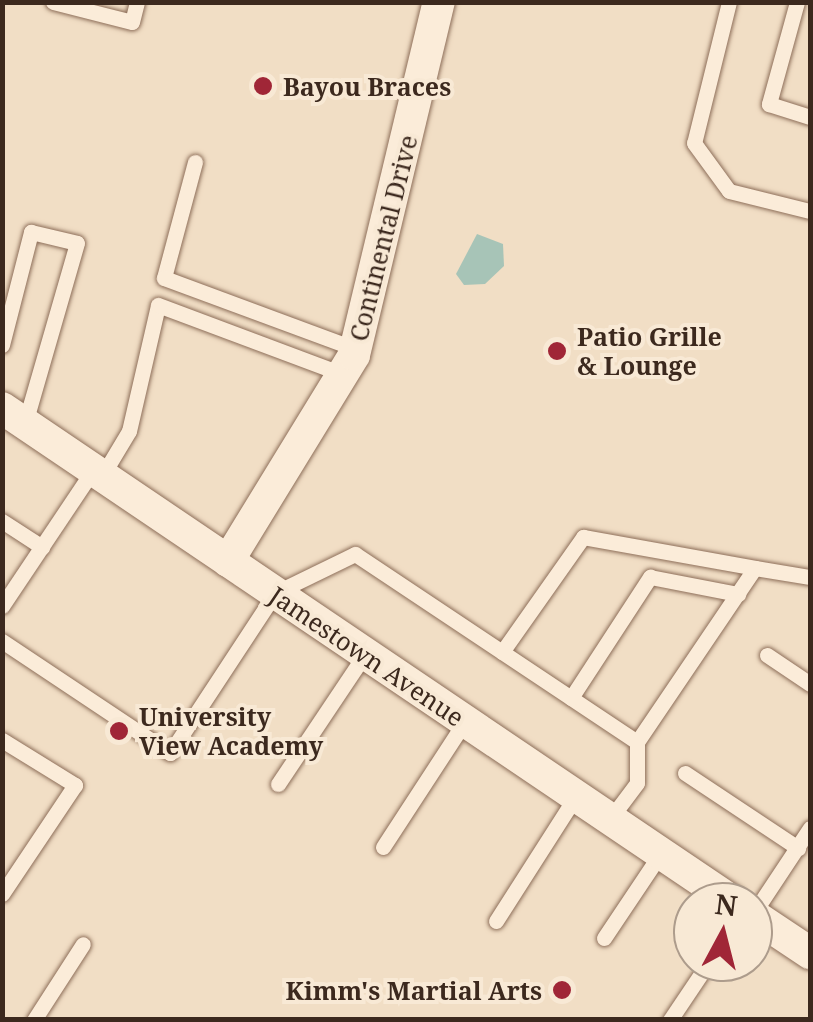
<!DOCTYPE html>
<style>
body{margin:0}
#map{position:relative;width:813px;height:1022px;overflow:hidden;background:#f1dec5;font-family:"Noto Serif",serif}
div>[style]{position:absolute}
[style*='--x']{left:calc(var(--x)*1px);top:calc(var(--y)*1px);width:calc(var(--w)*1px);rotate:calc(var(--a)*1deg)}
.water>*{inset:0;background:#a7c4b7}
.roads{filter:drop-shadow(0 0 2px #8d6e59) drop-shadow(0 0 2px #8d6e59)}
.service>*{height:15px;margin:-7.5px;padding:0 7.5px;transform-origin:7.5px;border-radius:7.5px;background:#fbecd9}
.minor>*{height:32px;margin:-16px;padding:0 16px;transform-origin:16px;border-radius:16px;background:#fbecd9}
.dots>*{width:28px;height:28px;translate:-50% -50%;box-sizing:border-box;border:5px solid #f8e9d5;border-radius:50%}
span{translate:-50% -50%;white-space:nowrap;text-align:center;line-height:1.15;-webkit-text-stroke:8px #f8e9d5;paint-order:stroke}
.poi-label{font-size:25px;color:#3c291e;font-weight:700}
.left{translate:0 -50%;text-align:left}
.right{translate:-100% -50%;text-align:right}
.street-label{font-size:25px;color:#3c291e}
.frame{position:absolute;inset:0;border:5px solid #3c291e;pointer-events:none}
.north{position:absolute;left:673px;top:882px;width:100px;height:100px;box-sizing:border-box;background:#f8e9d5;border:2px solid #ad9c8c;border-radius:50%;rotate:7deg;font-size:28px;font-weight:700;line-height:40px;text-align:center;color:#3c291e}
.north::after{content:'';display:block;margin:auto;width:35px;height:45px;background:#a02637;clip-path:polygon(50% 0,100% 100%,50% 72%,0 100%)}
</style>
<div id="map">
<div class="water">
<div style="clip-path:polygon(477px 234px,503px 244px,504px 266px,485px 284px,464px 285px,456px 274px)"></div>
</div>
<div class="roads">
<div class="service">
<div style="--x:53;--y:2;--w:81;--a:14.2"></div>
<div style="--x:132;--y:22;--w:21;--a:-76"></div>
<div style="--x:729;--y:2;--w:145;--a:103.9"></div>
<div style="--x:694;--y:143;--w:59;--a:53.9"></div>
<div style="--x:729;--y:191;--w:83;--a:13.9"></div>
<div style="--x:797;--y:2;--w:106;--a:105.4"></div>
<div style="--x:769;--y:104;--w:43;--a:17.6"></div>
<div style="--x:195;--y:162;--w:120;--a:105"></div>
<div style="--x:164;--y:278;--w:205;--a:20.3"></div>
<div style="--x:2;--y:345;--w:117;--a:-75.6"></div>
<div style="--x:31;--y:232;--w:47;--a:13.4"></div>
<div style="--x:77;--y:243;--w:187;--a:106.1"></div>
<div style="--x:102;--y:476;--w:52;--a:-59"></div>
<div style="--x:129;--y:431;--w:129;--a:-77"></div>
<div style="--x:158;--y:305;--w:200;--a:20.5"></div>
<div style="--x:2;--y:521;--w:48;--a:33"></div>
<div style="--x:2;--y:606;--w:164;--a:-56.2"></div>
<div style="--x:2;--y:641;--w:202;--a:33.7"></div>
<div style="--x:170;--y:753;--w:191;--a:-56.7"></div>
<div style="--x:275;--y:593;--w:89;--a:-26"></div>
<div style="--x:355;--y:554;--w:339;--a:33.7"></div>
<div style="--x:637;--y:742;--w:210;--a:-55.9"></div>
<div style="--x:755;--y:568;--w:56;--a:9.3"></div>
<div style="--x:502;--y:652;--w:141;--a:-54.8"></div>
<div style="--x:583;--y:537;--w:175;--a:10.2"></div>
<div style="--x:767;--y:655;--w:52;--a:34"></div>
<div style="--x:571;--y:698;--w:145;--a:-56.9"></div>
<div style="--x:650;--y:577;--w:90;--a:10.9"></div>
<div style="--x:2;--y:740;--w:86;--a:31.7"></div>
<div style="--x:75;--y:785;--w:131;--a:123.8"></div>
<div style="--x:685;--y:773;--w:136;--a:33.6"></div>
<div style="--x:278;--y:784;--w:156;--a:-56.2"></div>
<div style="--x:610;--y:819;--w:45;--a:-53.1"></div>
<div style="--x:637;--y:783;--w:41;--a:-90"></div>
<div style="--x:383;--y:847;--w:150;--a:-56.9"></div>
<div style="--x:753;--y:914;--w:103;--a:-56.5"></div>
<div style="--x:496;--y:921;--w:148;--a:-57.4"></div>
<div style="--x:604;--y:938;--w:102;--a:-56.2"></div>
<div style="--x:34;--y:1020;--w:90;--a:-57.2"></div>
<div style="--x:670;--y:1020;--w:70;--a:-56.1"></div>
</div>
<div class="minor">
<div style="--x:2;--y:408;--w:882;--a:34.05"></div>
<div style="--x:228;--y:561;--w:241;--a:-58.5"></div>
<div style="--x:354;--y:355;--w:363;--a:-76.5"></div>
<div style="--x:753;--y:915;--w:69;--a:33.7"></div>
</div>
</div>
<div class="dots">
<div style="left:263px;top:86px;background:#a02637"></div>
<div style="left:557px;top:351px;background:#a02637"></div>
<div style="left:119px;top:731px;background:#a02637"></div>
<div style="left:562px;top:990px;background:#a02637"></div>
</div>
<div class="poi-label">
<span class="left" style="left:283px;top:86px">Bayou Braces</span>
<span class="left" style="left:577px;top:351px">Patio Grille<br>&amp; Lounge</span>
<span class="left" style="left:139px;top:731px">University<br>View Academy</span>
<span class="right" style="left:542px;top:990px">Kimm's Martial Arts</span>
</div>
<div class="street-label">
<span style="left:383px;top:238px;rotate:-76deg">Continental Drive</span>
<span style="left:367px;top:656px;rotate:34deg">Jamestown Avenue</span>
</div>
<div class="frame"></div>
<div class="north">N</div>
</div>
